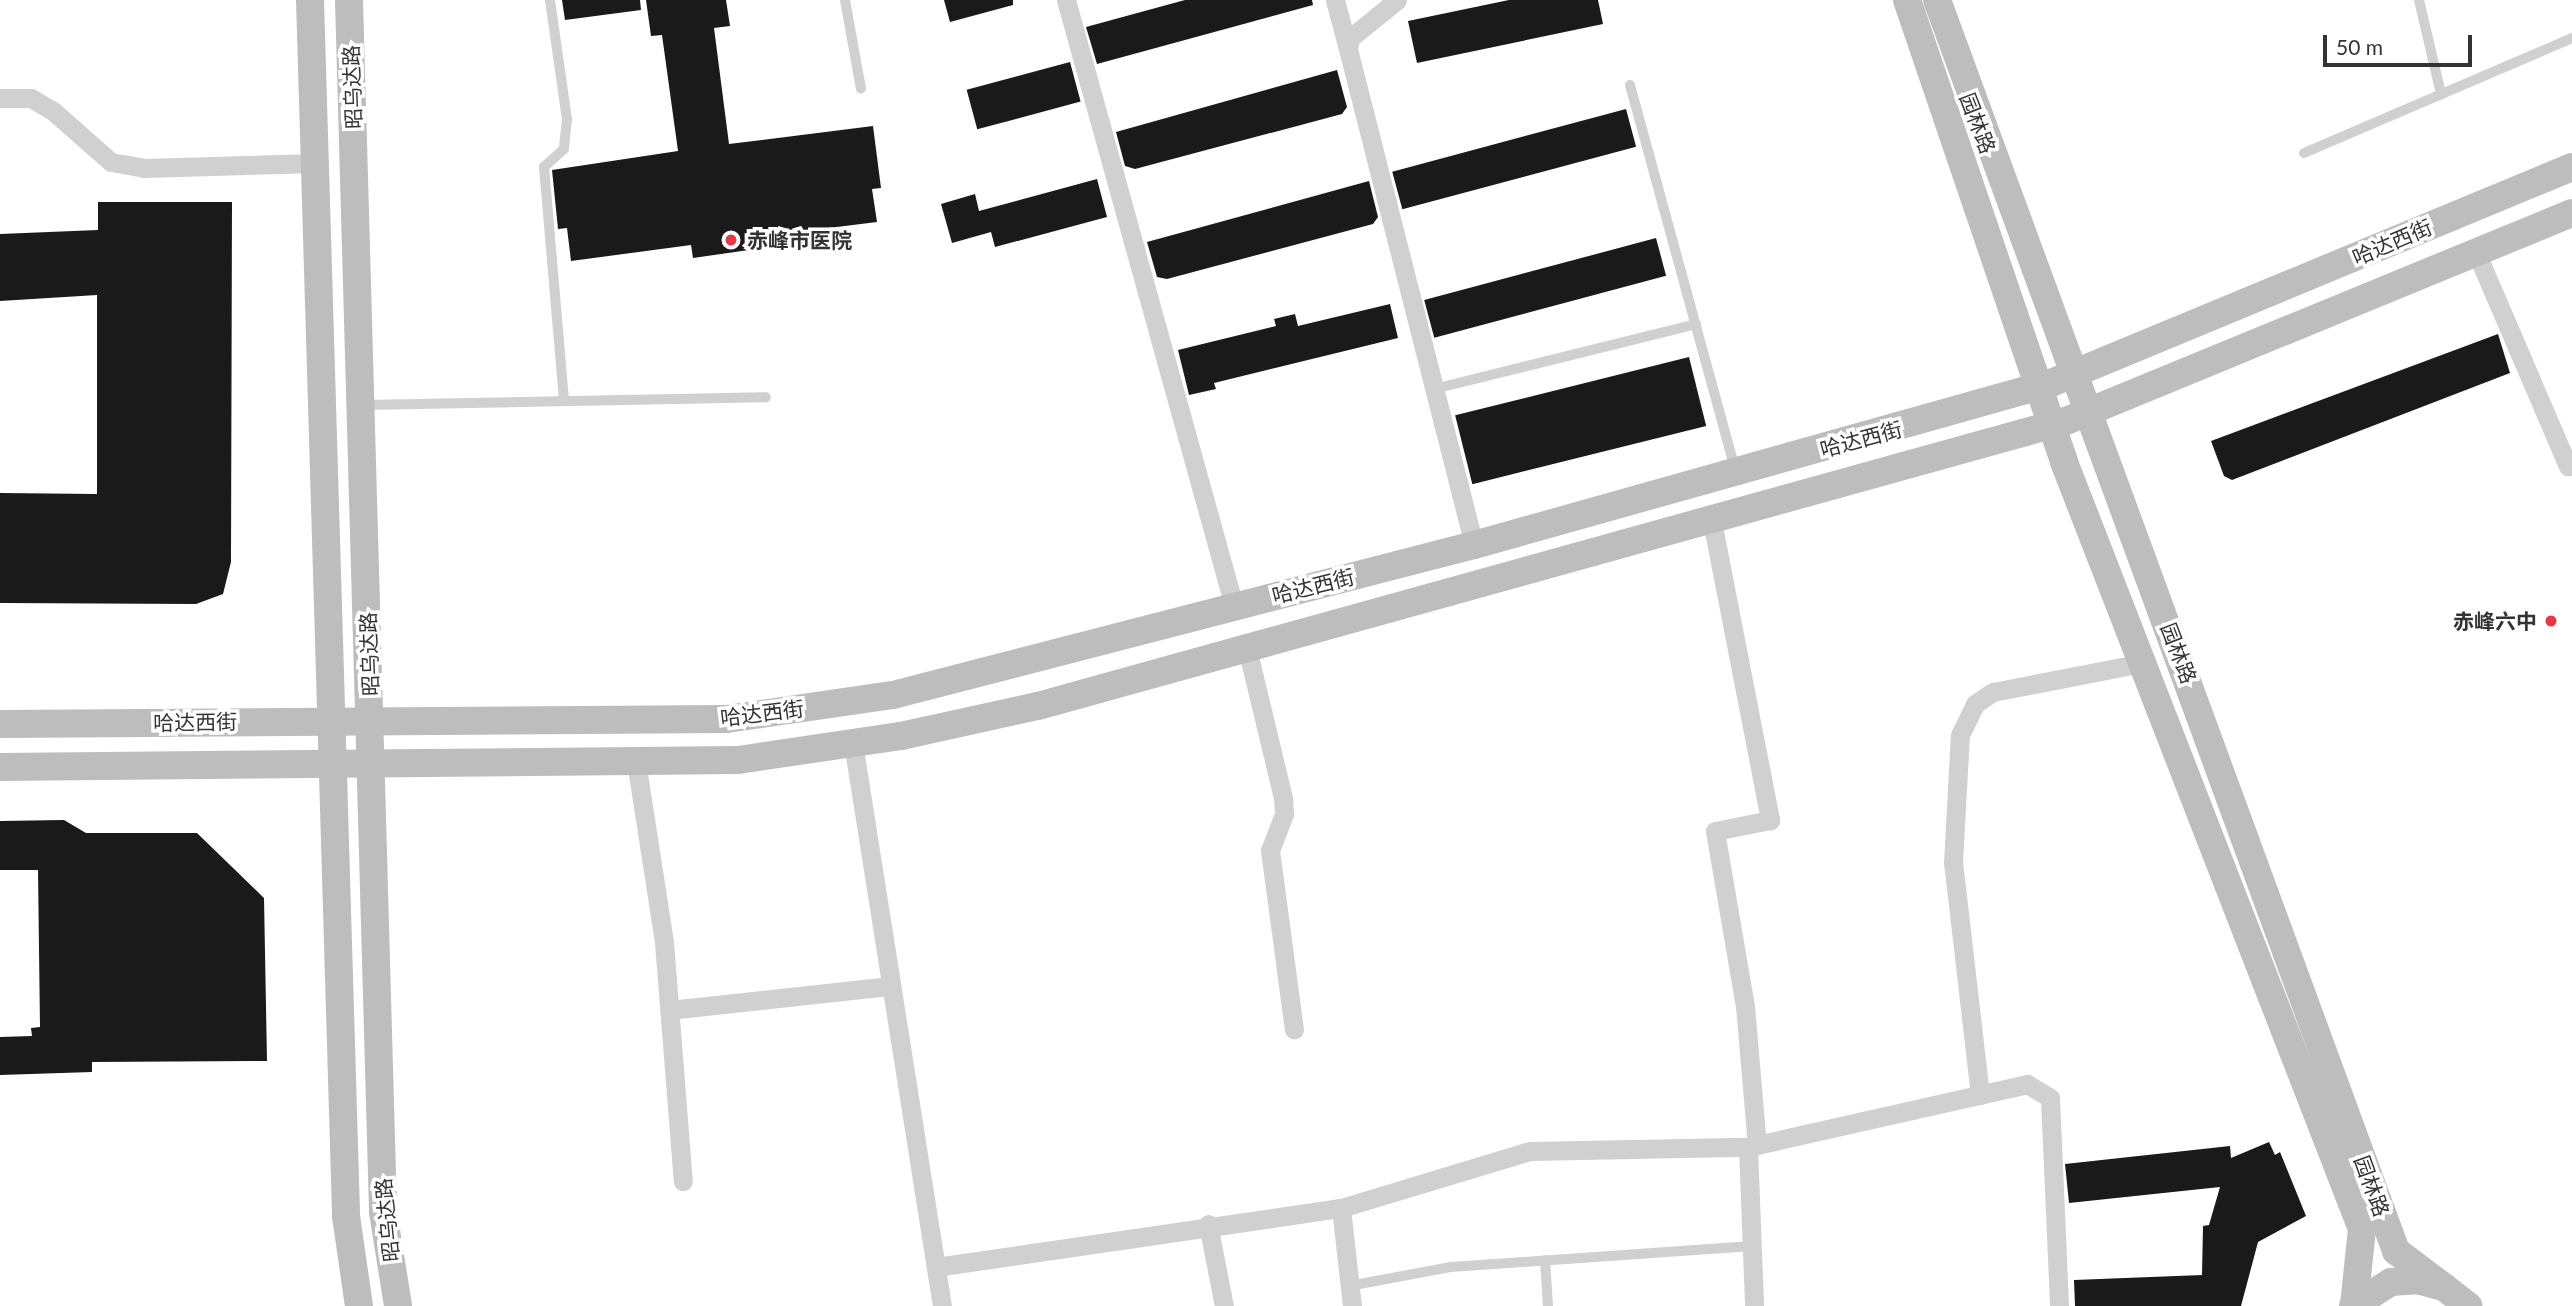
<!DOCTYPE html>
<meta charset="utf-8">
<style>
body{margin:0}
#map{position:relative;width:2572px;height:1306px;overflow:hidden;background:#fff;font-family:Lato,"Noto Sans SC",sans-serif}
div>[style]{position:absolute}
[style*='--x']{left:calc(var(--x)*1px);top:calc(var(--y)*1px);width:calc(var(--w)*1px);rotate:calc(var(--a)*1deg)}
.building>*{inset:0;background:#1a1a1a;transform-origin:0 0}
.lane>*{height:10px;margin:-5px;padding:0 5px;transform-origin:5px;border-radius:5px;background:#d0d0d0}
.street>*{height:19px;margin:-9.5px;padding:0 9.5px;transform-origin:9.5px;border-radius:9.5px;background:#d0d0d0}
.secondary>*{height:28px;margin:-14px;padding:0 14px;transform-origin:14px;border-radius:14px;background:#bdbdbd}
.dots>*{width:19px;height:19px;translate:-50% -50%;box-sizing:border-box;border:4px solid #fff;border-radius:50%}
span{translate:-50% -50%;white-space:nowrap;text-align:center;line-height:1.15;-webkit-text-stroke:7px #fff;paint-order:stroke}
.street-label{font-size:21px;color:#333}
.poi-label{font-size:21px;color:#333;font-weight:700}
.left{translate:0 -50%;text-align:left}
.right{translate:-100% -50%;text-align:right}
.scale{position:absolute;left:2323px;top:35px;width:149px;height:32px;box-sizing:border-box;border:4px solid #333;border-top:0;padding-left:9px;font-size:21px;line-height:24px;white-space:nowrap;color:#333;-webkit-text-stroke:5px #fff;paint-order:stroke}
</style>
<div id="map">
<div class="building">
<div style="clip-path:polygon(562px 0,640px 0,641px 10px,565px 20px)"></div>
<div style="clip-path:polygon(646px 0,726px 0,730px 26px,714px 28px,729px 144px,873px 126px,881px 188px,872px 189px,877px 222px,755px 237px,756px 249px,693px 258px,691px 245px,571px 261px,567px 228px,558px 229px,552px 170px,678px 151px,662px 35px,651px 36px)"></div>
<div style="clip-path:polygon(944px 0,1013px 0,1013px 5px,950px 22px)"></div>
<div style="clip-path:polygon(1185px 0,1312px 0,1313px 5px,1097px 64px,1086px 27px)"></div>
<div style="clip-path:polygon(1509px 0,1598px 0,1603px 24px,1417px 63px,1408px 21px)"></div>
<div style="left:1070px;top:62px;width:41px;height:107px;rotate:75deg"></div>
<div style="clip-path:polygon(1337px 70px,1347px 107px,1342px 114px,1135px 169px,1125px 166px,1116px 132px)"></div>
<div style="left:1626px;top:109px;width:39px;height:242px;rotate:75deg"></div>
<div style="clip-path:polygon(1097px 179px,1107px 217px,995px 247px,991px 232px,952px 243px,941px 204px,975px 194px,979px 211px)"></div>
<div style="clip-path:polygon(1369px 181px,1378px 217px,1373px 224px,1167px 279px,1157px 277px,1147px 242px)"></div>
<div style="clip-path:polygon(98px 202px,232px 202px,231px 562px,223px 594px,196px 604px,0 603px,0 493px,97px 494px,97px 295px,0 301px,0 234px,98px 230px)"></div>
<div style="left:1656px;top:238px;width:39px;height:240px;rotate:75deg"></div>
<div style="clip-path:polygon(1390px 304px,1398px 338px,1214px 383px,1216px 389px,1189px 395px,1178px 350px,1276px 326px,1274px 319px,1295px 314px,1298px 326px)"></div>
<div style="clip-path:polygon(2498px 334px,2510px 373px,2232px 480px,2224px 476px,2211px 441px)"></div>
<div style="left:1689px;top:357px;width:71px;height:241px;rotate:76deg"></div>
<div style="clip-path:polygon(64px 820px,86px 833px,197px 833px,264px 898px,267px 1061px,92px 1062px,92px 1072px,0 1075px,0 1037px,32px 1036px,31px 1028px,40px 1027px,38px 870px,0 870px,0 821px)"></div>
<div style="clip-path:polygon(2269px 1142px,2275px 1155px,2280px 1152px,2306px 1216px,2258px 1242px,2241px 1306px,2075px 1306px,2074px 1280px,2202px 1275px,2203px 1226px,2209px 1225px,2220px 1187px,2069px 1203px,2065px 1164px,2230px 1146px,2231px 1158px)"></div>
</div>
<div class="lane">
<div style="--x:550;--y:0;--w:120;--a:81.9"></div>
<div style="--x:567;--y:119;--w:30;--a:96"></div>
<div style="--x:564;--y:149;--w:27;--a:138"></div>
<div style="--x:544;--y:167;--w:234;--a:85.1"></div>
<div style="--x:845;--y:0;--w:90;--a:79.8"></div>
<div style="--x:2419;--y:0;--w:97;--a:76.8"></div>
<div style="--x:1630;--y:85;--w:398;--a:74.7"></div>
<div style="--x:2304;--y:153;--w:292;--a:-23.2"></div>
<div style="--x:1434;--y:389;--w:270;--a:-13.9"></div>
<div style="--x:364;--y:405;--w:402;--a:-1.1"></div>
<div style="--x:1545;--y:1260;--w:46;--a:86.3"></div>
<div style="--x:1349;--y:1286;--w:104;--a:-10.6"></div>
<div style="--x:1451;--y:1267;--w:302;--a:-4"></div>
</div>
<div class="street">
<div style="--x:1066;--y:0;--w:629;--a:74.51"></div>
<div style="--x:1335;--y:0;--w:51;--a:75.1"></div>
<div style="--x:1397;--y:0;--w:60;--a:141"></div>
<div style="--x:1350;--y:38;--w:11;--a:100"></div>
<div style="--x:1348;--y:49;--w:512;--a:75.75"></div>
<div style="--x:0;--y:98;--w:31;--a:0"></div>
<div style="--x:31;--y:98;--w:26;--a:31"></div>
<div style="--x:53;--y:111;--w:77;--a:41.3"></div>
<div style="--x:111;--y:162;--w:34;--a:10"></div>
<div style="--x:144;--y:168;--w:172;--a:-1.7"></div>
<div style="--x:2477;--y:254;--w:231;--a:66.8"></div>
<div style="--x:1712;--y:521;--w:305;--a:79"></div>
<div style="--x:1770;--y:820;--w:56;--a:168.7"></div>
<div style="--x:1715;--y:831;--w:178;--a:80.3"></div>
<div style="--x:1745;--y:1006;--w:140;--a:85.1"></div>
<div style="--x:1247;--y:648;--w:154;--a:76.5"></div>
<div style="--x:1283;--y:798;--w:16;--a:86"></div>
<div style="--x:1284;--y:814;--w:39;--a:111"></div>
<div style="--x:1270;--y:850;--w:181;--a:82.4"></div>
<div style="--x:853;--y:743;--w:570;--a:81.02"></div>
<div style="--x:636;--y:761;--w:183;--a:81.2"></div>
<div style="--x:664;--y:942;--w:240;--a:85.5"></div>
<div style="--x:669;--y:1010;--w:223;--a:-6.2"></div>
<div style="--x:1980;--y:1095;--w:234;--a:-96.6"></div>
<div style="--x:1953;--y:863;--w:128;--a:-86.9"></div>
<div style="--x:1960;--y:735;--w:34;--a:-64"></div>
<div style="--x:1975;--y:704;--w:22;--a:-34"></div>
<div style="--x:1993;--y:692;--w:152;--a:-11"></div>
<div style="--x:1748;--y:1147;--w:159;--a:87.8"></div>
<div style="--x:1341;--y:1208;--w:99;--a:83.6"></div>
<div style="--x:1208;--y:1224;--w:84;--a:79"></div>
<div style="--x:936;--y:1267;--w:409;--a:-8.3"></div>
<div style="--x:1341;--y:1208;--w:197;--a:-16.8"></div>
<div style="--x:1530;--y:1151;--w:218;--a:-1.1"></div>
<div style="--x:1748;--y:1147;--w:286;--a:-12.7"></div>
<div style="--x:2027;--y:1084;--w:27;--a:31"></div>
<div style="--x:2050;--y:1098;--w:208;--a:87.5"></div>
</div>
<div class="secondary">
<div style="--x:310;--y:0;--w:1217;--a:88.3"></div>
<div style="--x:346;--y:1216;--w:91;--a:81.8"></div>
<div style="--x:349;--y:0;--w:1212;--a:88.39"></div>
<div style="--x:383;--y:1212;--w:95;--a:80.9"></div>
<div style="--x:1907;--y:0;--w:488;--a:71.2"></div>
<div style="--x:2064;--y:462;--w:823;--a:68.77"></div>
<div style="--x:2362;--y:1229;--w:76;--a:96"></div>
<div style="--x:1937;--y:0;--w:1333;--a:69.85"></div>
<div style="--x:2396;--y:1251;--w:60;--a:36.9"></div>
<div style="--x:0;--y:724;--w:726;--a:-0.39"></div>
<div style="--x:726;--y:719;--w:169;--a:-8.2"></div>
<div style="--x:893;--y:695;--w:600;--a:-14.48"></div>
<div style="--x:1474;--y:545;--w:599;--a:-15.68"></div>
<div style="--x:2051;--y:383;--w:564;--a:-22.52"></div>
<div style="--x:0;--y:767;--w:738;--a:-0.54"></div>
<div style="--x:738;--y:760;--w:165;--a:-8.4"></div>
<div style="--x:901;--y:736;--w:140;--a:-12.4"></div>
<div style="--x:1038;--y:706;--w:1067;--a:-15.5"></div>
<div style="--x:2066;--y:421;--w:547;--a:-22.35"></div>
<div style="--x:2353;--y:1306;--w:45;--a:-32.3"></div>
<div style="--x:2391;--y:1282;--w:26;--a:-4"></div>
<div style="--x:2417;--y:1280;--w:28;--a:15"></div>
<div style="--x:2444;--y:1287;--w:31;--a:38"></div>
</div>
<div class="dots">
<div style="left:731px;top:240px;background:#e63946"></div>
<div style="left:2551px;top:621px;background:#e63946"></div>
</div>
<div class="street-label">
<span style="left:352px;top:87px;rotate:-92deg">昭乌达路</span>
<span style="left:1978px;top:123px;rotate:69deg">园林路</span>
<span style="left:2392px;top:242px;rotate:-23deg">哈达西街</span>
<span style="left:1861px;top:439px;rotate:-15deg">哈达西街</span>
<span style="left:1313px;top:586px;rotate:-14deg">哈达西街</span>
<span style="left:2179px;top:653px;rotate:69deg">园林路</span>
<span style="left:369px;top:654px;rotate:-92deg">昭乌达路</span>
<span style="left:762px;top:713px;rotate:-7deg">哈达西街</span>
<span style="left:195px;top:722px;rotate:-1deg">哈达西街</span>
<span style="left:2372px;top:1186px;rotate:70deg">园林路</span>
<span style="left:387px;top:1220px;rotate:-96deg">昭乌达路</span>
</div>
<div class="poi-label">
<span class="left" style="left:747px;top:240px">赤峰市医院</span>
<span class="right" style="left:2537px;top:621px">赤峰六中</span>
</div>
<div class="scale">50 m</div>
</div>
